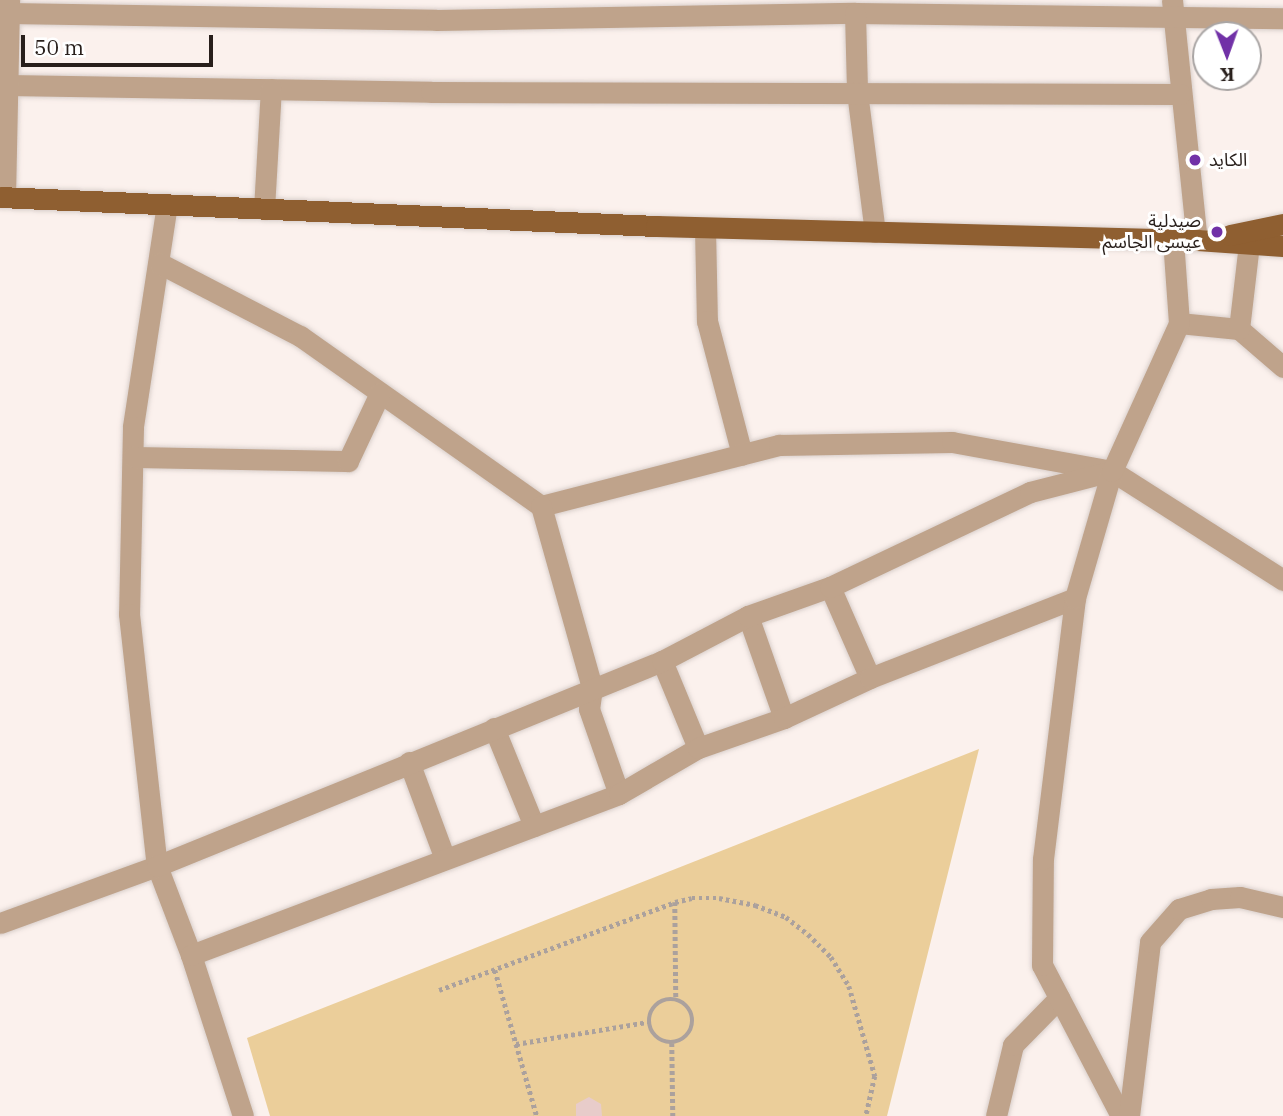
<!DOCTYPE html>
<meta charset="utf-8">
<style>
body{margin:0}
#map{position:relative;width:1283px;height:1116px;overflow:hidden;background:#fbf1ed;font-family:"IBM Plex Serif","Noto Sans Arabic",serif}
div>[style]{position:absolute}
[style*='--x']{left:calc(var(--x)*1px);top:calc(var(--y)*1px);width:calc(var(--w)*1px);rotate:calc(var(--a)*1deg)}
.green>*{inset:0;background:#ebce9a}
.building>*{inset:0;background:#e8ccca}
.path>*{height:4.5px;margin-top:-2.25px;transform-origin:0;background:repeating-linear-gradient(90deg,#aba19d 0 3.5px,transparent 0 7px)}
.path>.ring{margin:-2.25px;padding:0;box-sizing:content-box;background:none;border:4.5px solid #aba19d;border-radius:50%}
.roads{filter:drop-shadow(0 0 2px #d9cfcb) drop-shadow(0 0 2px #d9cfcb)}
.minor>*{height:21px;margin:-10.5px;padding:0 10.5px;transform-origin:10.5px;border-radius:10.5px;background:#bfa38b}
.major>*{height:21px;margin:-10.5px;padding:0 10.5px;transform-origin:10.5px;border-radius:10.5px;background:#8f5f31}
.dots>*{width:19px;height:19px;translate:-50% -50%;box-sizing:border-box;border:4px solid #fff;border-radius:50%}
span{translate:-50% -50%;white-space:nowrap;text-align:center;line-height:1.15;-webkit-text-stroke:6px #fff;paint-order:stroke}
.poi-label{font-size:18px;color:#281f1b}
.left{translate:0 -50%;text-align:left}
.right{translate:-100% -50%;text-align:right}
.north{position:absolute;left:1192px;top:21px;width:70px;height:70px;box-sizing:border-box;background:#fff;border:2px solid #a9a5a4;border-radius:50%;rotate:179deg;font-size:19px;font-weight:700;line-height:28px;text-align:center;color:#281f1b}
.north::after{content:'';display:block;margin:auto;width:24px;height:32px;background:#7131a7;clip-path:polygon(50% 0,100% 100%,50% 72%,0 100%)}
.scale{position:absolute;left:21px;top:35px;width:192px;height:32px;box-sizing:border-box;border:4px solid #281f1b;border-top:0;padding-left:9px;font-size:21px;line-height:24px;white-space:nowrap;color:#281f1b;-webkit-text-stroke:5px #fff;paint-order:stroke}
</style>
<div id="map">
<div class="green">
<div style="clip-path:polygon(979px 749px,887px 1116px,270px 1116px,247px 1038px)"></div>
</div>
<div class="building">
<div style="clip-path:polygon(589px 1097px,601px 1104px,602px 1116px,576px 1116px,576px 1104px)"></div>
</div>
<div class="path">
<div style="--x:675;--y:902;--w:97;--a:89.4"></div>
<div style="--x:495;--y:970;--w:152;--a:74"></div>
<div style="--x:439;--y:990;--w:252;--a:-20.4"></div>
<div style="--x:675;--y:902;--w:17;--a:-13"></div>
<div style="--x:692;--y:898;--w:27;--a:0"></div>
<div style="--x:719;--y:898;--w:37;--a:11"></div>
<div style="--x:755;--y:905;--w:33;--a:21"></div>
<div style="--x:786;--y:917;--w:28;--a:38"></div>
<div style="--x:808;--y:934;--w:33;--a:45"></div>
<div style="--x:831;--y:957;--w:34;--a:58"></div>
<div style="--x:849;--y:986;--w:94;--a:73.9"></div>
<div style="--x:875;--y:1076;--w:41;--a:102.7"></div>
<div class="ring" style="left:649px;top:999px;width:39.5px;height:39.5px"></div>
<div style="--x:672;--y:1043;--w:73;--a:89.2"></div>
<div style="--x:516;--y:1044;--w:134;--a:-9.5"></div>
</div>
<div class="roads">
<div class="minor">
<div style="--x:1172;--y:0;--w:241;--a:84.1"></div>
<div style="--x:8;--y:13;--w:428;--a:0.9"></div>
<div style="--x:436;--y:20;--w:419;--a:-1"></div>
<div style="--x:855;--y:13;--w:428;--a:0.7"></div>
<div style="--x:855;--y:13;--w:79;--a:88.5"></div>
<div style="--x:857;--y:92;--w:141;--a:82.7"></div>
<div style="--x:7;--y:85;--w:424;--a:0.9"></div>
<div style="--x:431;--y:92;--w:749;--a:0.15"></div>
<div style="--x:5;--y:197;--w:197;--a:-88.8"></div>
<div style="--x:167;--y:204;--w:226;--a:98.7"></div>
<div style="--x:133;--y:427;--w:187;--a:91.2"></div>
<div style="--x:129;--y:614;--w:254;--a:83.7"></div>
<div style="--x:157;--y:866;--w:95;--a:69.1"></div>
<div style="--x:191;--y:955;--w:169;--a:72.1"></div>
<div style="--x:264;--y:209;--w:120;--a:-86.7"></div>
<div style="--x:705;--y:228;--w:93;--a:88.8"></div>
<div style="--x:707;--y:321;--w:138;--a:75.3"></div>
<div style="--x:159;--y:263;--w:159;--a:27.4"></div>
<div style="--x:300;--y:336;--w:295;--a:35.2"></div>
<div style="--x:541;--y:506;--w:246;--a:-14.4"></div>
<div style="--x:779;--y:445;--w:173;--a:-1"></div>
<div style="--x:952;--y:442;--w:163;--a:10.3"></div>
<div style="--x:1112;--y:471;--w:203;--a:32.5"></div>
<div style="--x:1179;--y:323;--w:60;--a:5.7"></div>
<div style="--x:1239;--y:329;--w:58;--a:40.8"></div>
<div style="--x:1239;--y:329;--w:86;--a:-83.3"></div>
<div style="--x:133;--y:457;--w:215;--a:1.1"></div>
<div style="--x:348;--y:461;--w:75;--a:-64.8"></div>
<div style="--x:541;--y:506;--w:189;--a:74.3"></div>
<div style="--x:592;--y:688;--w:21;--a:98"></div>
<div style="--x:589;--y:709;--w:90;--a:70.6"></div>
<div style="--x:830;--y:587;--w:99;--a:66.3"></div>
<div style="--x:748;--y:616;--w:108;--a:70.6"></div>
<div style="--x:662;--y:661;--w:94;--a:67.5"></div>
<div style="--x:494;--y:728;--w:106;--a:67.8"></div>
<div style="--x:409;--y:762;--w:103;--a:69.6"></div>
<div style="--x:0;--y:923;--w:167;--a:-20"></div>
<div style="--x:157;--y:866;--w:545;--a:-22.09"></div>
<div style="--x:662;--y:661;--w:97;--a:-27.6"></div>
<div style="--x:748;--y:616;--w:87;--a:-19.5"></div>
<div style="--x:830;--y:587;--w:221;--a:-25.4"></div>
<div style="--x:1030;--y:492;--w:76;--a:-14.4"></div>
<div style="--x:191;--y:955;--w:457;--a:-20.6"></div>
<div style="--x:619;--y:794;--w:91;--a:-30.2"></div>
<div style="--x:698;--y:748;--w:91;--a:-19.2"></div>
<div style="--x:784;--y:718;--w:95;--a:-24.9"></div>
<div style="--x:870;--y:678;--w:220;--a:-21.3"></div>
<div style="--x:996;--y:1116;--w:73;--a:-76.5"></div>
<div style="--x:1013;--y:1045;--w:66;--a:-45.6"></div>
<div style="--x:1121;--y:1116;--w:170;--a:-117.6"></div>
<div style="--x:1042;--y:965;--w:106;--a:-89.5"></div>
<div style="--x:1043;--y:859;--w:263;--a:-83"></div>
<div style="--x:1075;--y:598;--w:132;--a:-73.8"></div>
<div style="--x:1112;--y:471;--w:162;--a:-65.6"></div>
<div style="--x:1179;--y:323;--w:83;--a:-94.1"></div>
<div style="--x:1129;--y:1116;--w:175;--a:-83.1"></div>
<div style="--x:1150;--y:942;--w:44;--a:-48.7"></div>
<div style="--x:1179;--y:909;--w:34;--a:-17"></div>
<div style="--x:1211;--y:899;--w:29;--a:-4"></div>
<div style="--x:1240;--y:897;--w:44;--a:13.1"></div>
</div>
<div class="major">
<div style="--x:0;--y:197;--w:657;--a:2.53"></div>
<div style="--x:656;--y:226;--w:541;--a:1.48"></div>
<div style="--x:1197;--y:240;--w:86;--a:4"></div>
<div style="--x:1230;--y:235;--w:54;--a:-11.7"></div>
</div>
</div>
<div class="dots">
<div style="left:1195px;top:160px;background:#7131a7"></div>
<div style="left:1217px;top:232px;background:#7131a7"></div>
</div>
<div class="poi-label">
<span class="left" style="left:1209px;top:160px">الكايد</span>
<span class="right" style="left:1201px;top:232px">صيدلية<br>عيسى الجاسم</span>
</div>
<div class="north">K</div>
<div class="scale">50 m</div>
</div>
